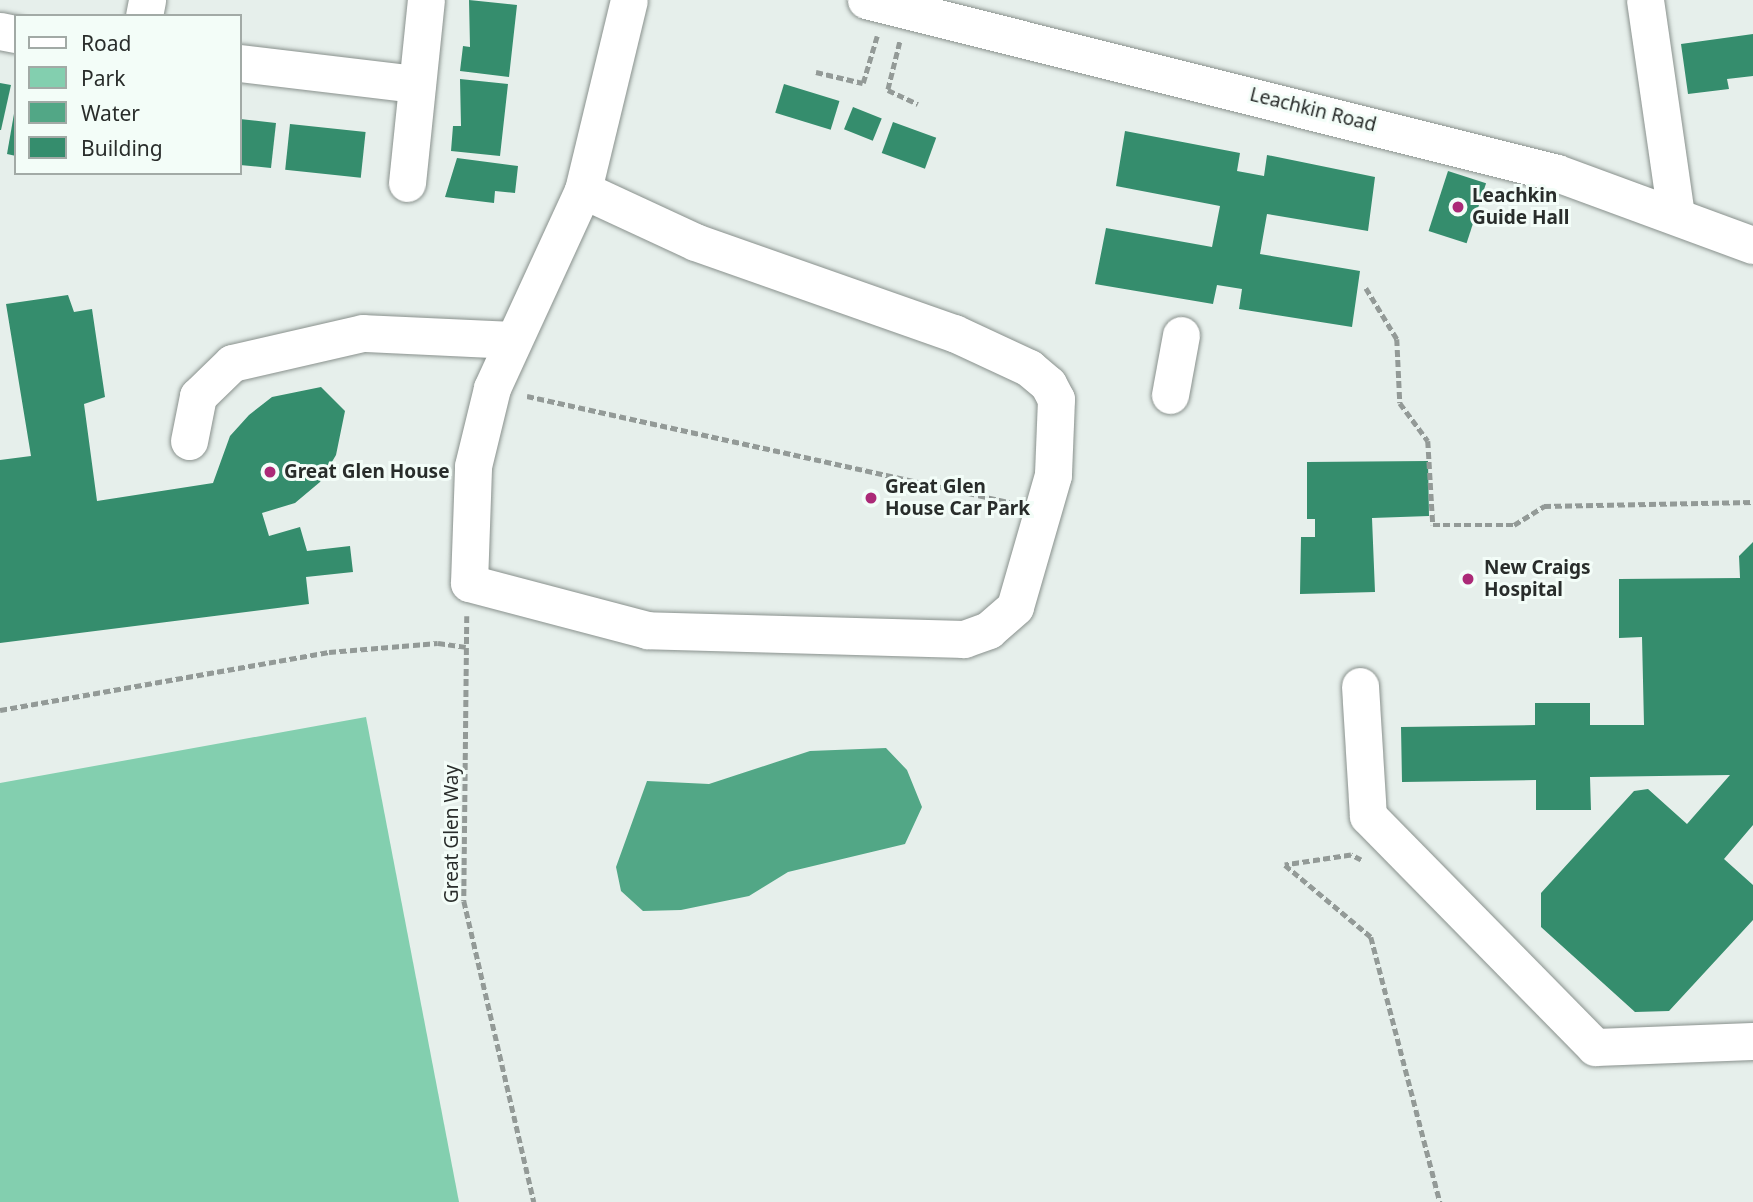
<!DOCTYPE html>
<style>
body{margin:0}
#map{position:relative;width:1753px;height:1202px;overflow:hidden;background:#e6efeb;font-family:"Noto Sans",sans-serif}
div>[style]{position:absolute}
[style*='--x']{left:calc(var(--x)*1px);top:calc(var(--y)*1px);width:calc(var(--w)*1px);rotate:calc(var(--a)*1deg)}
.green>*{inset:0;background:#83cfaf}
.water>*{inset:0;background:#52a786}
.building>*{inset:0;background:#358d6d;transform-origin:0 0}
.path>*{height:4.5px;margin-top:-2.25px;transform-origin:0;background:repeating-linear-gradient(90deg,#939a97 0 7px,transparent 0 10.5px)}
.roads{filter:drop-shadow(0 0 2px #89918d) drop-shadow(0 0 2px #89918d)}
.minor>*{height:37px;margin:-18.5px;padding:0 18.5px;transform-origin:18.5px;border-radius:18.5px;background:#fff}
.dots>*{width:19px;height:19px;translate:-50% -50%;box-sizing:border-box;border:4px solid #f3fdf8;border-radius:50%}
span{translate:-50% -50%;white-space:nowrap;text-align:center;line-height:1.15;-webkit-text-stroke:6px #f3fdf8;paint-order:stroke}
.street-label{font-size:19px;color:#292d2b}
.poi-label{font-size:19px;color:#292d2b;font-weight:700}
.left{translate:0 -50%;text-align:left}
.legend{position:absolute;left:14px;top:14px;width:228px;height:161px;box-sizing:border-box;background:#f3fdf8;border:2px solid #a2aaa6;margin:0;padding:9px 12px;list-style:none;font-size:21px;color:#292d2b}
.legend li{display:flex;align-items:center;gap:14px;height:35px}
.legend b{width:35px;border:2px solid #a2aaa6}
</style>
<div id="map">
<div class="green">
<div style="clip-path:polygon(366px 717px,459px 1202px,0 1202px,0 783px)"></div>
</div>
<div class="water">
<div style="clip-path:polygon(886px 748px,907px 770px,922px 807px,905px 844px,788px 872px,749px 896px,681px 910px,643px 911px,621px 891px,616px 867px,647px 781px,709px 784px,810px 751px)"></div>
</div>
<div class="building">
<div style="clip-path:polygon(469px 0,517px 5px,509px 77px,460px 71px,463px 46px,470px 47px)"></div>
<div style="clip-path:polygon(1753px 34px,1753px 76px,1727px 79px,1729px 89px,1688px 94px,1681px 44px)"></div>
<div style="clip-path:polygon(460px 79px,508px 84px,500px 156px,451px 151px,453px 126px,461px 126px)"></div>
<div style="clip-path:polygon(0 83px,11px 85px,1px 130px,0 130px)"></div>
<div style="left:784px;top:84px;width:58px;height:30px;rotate:17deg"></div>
<div style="left:853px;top:107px;width:31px;height:24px;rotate:22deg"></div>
<div style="clip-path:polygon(15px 108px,16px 109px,16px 156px,7px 154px)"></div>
<div style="clip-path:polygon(240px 119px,276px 123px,271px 168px,240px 165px)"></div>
<div style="left:893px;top:122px;width:46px;height:33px;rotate:20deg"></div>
<div style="left:290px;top:124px;width:76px;height:46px;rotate:6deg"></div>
<div style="clip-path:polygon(1125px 131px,1240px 153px,1237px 171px,1264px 176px,1267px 155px,1375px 177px,1368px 231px,1267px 214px,1260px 254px,1360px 271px,1352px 327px,1239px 309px,1242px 289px,1217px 285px,1213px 304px,1095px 284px,1106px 228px,1212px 247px,1220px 206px,1116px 186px)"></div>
<div style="clip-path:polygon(457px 158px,518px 166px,515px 193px,495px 191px,494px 203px,445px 197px)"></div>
<div style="left:1448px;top:171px;width:40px;height:63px;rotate:18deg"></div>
<div style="clip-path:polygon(68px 295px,74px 312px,92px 309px,105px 397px,84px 404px,97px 501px,213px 483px,230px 436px,249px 415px,272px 397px,321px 387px,345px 411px,336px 455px,320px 482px,295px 503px,262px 513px,269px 536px,300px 527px,307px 551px,350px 546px,353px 572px,306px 577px,309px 604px,0 643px,0 460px,31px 456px,6px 304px)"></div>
<div style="clip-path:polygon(1428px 461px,1429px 516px,1372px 518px,1375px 592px,1300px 594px,1301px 537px,1315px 537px,1315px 519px,1307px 519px,1307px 462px)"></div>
<div style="clip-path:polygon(1753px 542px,1753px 825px,1724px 859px,1753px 885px,1753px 920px,1669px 1011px,1635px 1012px,1541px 927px,1541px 893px,1634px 791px,1648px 789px,1687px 824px,1730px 775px,1590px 777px,1591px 810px,1536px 810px,1536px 780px,1402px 782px,1401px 727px,1535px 725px,1535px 703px,1590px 703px,1590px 725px,1644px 725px,1642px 637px,1619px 638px,1619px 579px,1740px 578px,1739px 556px)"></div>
</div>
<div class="path">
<div style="--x:900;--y:42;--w:49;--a:104"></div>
<div style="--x:888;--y:90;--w:33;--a:25"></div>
<div style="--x:816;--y:72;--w:48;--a:13.2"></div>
<div style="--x:863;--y:83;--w:49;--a:-73.4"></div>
<div style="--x:1366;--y:288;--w:60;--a:58.7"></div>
<div style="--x:1397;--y:339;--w:64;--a:87.3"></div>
<div style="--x:1400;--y:403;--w:47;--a:53.6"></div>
<div style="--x:1428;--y:441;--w:84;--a:86.6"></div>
<div style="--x:1433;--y:525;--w:81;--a:0"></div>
<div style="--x:1514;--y:525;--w:36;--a:-32"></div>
<div style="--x:1544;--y:506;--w:209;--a:-1.1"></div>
<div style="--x:527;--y:396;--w:494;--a:12.4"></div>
<div style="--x:467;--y:616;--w:285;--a:90.6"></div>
<div style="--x:464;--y:901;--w:309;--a:76.9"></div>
<div style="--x:0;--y:710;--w:334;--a:-10"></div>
<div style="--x:329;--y:652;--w:109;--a:-4.7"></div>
<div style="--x:438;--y:643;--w:28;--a:8"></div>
<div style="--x:1361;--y:860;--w:11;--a:-153"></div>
<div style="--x:1351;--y:855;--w:67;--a:171.4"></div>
<div style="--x:1285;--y:865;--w:112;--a:39.9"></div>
<div style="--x:1371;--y:937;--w:274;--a:75.4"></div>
</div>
<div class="roads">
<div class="minor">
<div style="--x:866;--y:0;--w:712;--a:14.06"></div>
<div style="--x:1557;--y:173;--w:209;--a:20.2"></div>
<div style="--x:1645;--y:0;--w:216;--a:81.8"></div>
<div style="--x:144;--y:16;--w:16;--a:-79"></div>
<div style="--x:0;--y:31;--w:16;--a:11"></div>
<div style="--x:240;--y:63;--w:178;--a:6.8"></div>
<div style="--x:407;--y:183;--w:184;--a:-84.1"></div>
<div style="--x:583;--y:190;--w:123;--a:24.9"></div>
<div style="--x:695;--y:242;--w:275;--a:19.4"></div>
<div style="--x:954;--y:333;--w:83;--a:25"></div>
<div style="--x:1029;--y:368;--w:25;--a:40"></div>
<div style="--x:1048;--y:384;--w:17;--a:62"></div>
<div style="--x:1056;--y:399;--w:76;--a:92.3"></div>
<div style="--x:1053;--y:475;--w:137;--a:106.1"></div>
<div style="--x:1015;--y:607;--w:35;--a:139"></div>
<div style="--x:989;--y:630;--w:27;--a:160"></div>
<div style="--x:964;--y:639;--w:317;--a:-178.4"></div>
<div style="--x:647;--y:630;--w:184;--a:-165.2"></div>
<div style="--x:469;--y:583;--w:117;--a:-88"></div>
<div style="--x:473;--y:466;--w:80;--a:-76.3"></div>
<div style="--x:492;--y:388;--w:218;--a:-65.3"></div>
<div style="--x:583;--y:190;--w:195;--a:-76.4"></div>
<div style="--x:1170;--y:395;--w:61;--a:-79.6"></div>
<div style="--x:189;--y:441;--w:46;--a:-78.7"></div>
<div style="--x:198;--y:396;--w:47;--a:-44.1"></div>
<div style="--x:232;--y:363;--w:134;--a:-12.9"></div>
<div style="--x:363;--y:333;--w:148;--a:2.7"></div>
<div style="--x:1360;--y:686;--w:130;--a:86.5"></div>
<div style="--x:1368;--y:816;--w:324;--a:45.5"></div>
<div style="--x:1595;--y:1047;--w:158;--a:-2.2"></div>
</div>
</div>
<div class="dots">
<div style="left:1458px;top:207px;background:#ab2a77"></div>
<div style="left:270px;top:472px;background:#ab2a77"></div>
<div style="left:871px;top:498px;background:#ab2a77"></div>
<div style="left:1468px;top:579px;background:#ab2a77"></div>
</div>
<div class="street-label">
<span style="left:1313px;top:110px;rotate:14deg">Leachkin Road</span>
<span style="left:452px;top:834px;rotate:-90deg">Great Glen Way</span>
</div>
<div class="poi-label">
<span class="left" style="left:1472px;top:207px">Leachkin<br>Guide Hall</span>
<span class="left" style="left:284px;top:472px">Great Glen House</span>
<span class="left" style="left:885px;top:498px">Great Glen<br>House Car Park</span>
<span class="left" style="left:1484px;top:579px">New Craigs<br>Hospital</span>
</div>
<ul class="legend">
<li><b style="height:9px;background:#fff"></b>Road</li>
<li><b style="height:19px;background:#83cfaf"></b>Park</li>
<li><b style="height:19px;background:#52a786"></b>Water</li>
<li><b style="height:19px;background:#358d6d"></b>Building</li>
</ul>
</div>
